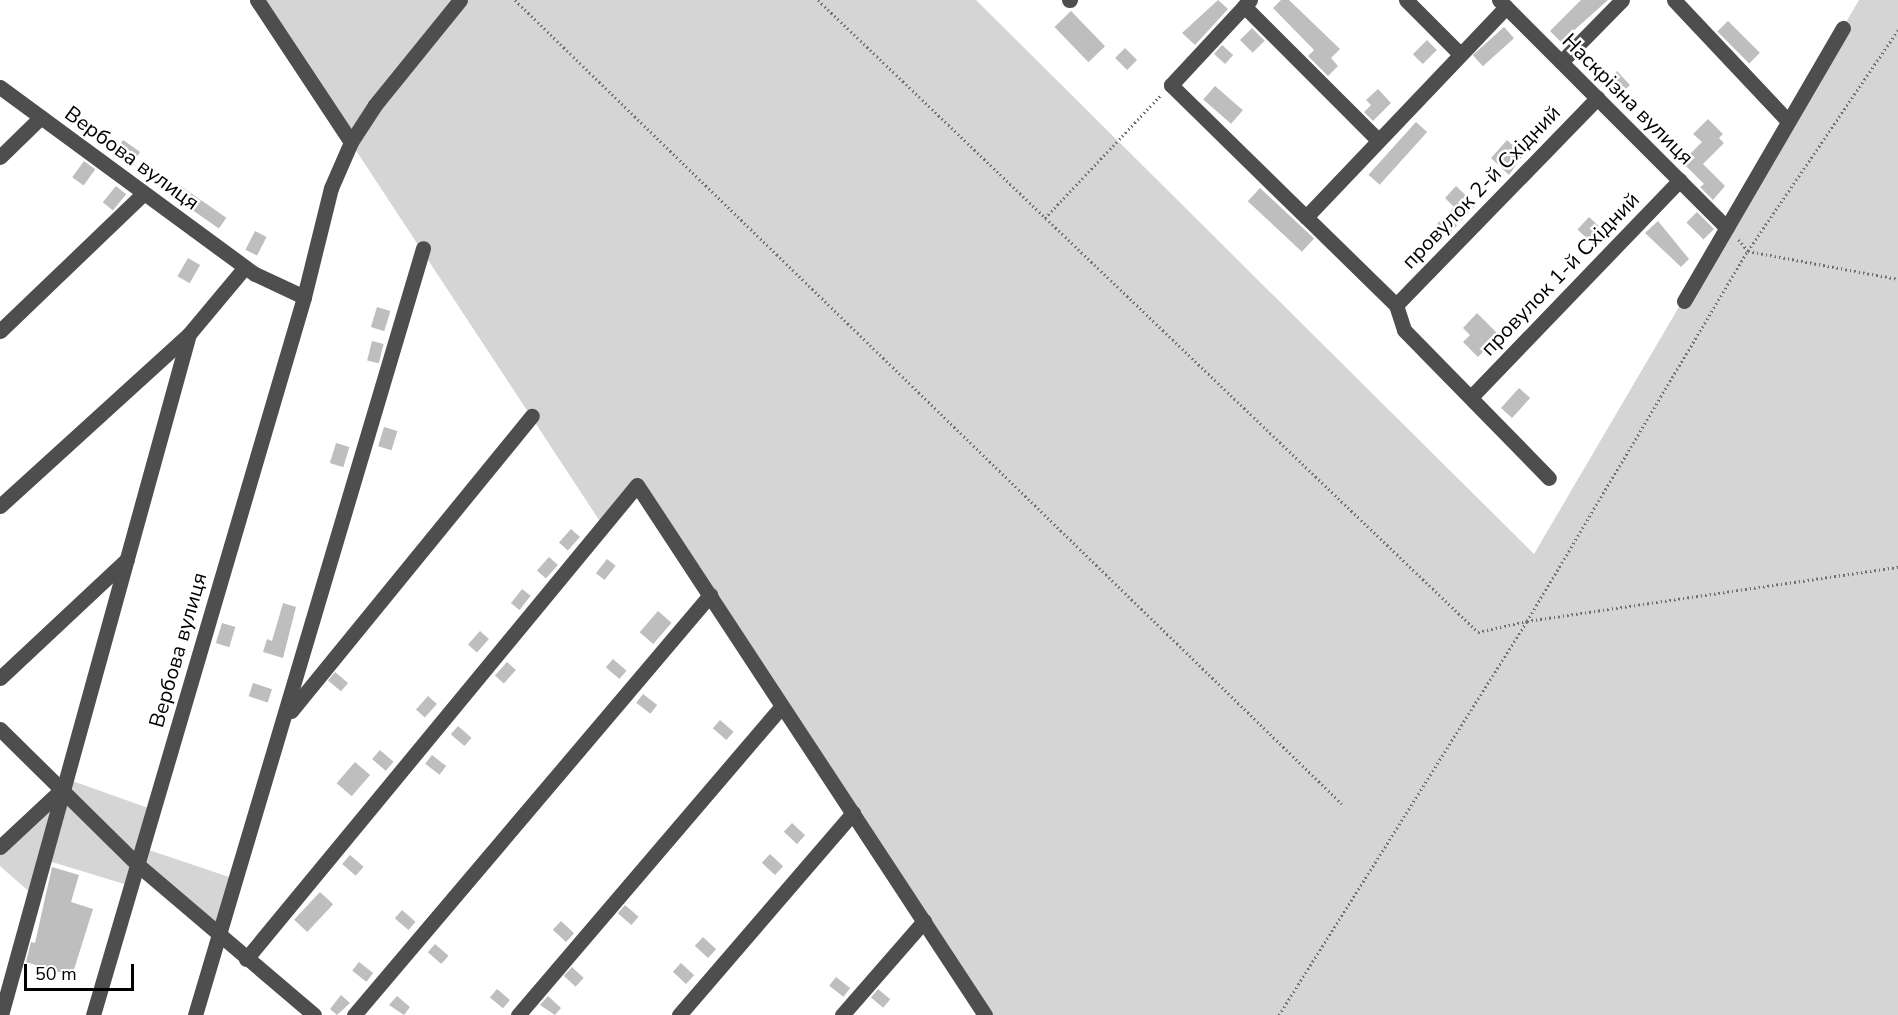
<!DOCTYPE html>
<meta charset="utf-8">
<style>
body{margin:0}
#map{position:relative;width:1898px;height:1015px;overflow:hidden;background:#fff;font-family:"Nunito Sans",sans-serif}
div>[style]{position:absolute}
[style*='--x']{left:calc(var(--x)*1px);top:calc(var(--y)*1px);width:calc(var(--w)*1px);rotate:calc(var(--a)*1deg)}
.green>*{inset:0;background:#d5d5d5}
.building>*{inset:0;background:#bebebe;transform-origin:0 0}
.path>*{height:3px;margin-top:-1.5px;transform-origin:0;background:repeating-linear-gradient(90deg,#707070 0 1.5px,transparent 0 4.5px)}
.minor>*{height:15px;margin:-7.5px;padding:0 7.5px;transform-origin:7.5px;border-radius:7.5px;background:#4e4e4e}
span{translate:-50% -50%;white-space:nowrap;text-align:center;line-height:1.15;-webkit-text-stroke:5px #fff;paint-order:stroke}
.street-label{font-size:21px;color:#000}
.scale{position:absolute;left:24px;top:964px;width:110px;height:27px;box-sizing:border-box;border:3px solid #000;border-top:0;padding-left:8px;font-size:18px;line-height:21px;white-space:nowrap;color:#000;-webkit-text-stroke:4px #fff;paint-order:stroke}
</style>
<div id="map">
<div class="green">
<div style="clip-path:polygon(257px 0,976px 0,1534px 554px,1859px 0,1898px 0,1898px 1015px,985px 1015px,638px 485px,603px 526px)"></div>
<div style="clip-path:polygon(64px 778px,154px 810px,143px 848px,235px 879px,218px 933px,138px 865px,131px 886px,42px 859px,33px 895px,0 866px,0 847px)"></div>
</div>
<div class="building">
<div style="clip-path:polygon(1218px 0,1228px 9px,1195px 45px,1182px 33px)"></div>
<div style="clip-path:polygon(1281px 0,1289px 0,1340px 49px,1331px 58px,1338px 66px,1328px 76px,1308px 56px,1314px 50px,1273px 8px)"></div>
<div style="clip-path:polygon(1581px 0,1608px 0,1561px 42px,1550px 31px)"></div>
<div style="left:1071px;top:11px;width:49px;height:23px;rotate:46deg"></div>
<div style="left:1728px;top:21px;width:45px;height:15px;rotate:45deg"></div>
<div style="left:1504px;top:27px;width:15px;height:42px;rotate:48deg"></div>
<div style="left:1252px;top:28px;width:18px;height:17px;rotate:45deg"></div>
<div style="left:1427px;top:40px;width:14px;height:20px;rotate:45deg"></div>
<div style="left:1222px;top:45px;width:15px;height:12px;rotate:42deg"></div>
<div style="left:1125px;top:48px;width:17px;height:14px;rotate:45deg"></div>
<div style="left:1617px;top:71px;width:19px;height:16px;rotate:47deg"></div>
<div style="left:1215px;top:86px;width:37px;height:18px;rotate:41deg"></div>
<div style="clip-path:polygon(1378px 89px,1391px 103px,1373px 121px,1364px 112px,1371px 105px,1366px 100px)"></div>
<div style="clip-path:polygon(1708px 119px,1723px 134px,1719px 138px,1724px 143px,1703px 164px,1725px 186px,1713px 200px,1700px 187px,1704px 184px,1682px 162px,1702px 142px,1693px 134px)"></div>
<div style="left:1416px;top:122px;width:15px;height:71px;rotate:42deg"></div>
<div style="left:123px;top:140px;width:21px;height:13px;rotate:35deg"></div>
<div style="clip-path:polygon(1507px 140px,1523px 155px,1509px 175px,1491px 158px)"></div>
<div style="left:84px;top:161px;width:14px;height:20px;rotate:36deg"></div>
<div style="left:178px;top:184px;width:59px;height:13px;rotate:35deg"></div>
<div style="left:116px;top:186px;width:13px;height:21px;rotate:39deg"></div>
<div style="clip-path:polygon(1456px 186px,1476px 205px,1447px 236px,1436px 225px,1454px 207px,1445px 198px)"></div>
<div style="left:1260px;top:188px;width:74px;height:18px;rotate:43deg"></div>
<div style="left:1697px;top:212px;width:24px;height:15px;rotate:45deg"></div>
<div style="left:1589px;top:217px;width:26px;height:17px;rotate:43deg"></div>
<div style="clip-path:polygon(1658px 221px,1689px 259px,1681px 267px,1645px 233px)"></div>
<div style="left:255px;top:231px;width:13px;height:21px;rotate:27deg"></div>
<div style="left:188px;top:258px;width:14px;height:21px;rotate:30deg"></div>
<div style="left:377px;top:307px;width:14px;height:21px;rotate:17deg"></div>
<div style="clip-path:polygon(1477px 313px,1499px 335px,1478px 357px,1463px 342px,1470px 335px,1463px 328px)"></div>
<div style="left:372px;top:341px;width:12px;height:20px;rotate:14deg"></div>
<div style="left:1519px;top:388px;width:15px;height:27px;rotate:42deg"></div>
<div style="left:384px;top:427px;width:14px;height:20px;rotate:17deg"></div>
<div style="left:336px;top:443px;width:14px;height:21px;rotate:17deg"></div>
<div style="left:571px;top:529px;width:12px;height:18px;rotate:42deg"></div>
<div style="left:549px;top:557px;width:12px;height:18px;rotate:42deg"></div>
<div style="left:607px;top:559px;width:11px;height:18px;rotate:38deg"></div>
<div style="left:522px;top:589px;width:11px;height:18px;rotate:38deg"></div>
<div style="clip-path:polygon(283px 603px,296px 607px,283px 658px,263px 652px,267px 639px,272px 641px)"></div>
<div style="left:658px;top:611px;width:18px;height:28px;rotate:41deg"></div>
<div style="left:222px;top:623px;width:14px;height:21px;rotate:17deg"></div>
<div style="left:480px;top:631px;width:12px;height:18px;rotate:42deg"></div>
<div style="left:613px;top:659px;width:18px;height:11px;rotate:41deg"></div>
<div style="left:507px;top:662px;width:12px;height:18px;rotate:42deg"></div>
<div style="left:335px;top:672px;width:17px;height:11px;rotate:40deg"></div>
<div style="left:253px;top:683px;width:20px;height:14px;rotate:18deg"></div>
<div style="left:643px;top:694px;width:18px;height:11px;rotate:38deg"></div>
<div style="left:428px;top:696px;width:12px;height:18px;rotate:42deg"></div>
<div style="left:720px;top:720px;width:18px;height:11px;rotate:41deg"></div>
<div style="left:458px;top:726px;width:18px;height:11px;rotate:41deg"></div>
<div style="left:380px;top:750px;width:18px;height:12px;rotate:41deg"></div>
<div style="left:432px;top:755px;width:18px;height:11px;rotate:38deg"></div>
<div style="left:355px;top:762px;width:20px;height:28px;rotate:41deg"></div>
<div style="left:792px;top:823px;width:18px;height:12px;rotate:43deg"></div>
<div style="left:770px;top:854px;width:18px;height:12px;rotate:43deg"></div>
<div style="left:350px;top:855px;width:18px;height:12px;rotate:41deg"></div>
<div style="clip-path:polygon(52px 867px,79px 875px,71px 902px,93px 909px,72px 976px,26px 962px,31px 942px,35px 943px)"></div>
<div style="left:320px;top:892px;width:18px;height:38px;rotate:43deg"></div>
<div style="left:625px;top:905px;width:18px;height:11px;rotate:41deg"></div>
<div style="left:402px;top:910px;width:18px;height:11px;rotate:41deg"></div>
<div style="left:561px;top:921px;width:18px;height:12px;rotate:43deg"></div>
<div style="left:703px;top:937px;width:18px;height:12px;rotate:43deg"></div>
<div style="left:435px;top:944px;width:18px;height:11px;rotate:41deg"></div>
<div style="left:359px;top:962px;width:18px;height:11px;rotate:38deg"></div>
<div style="left:681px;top:963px;width:18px;height:12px;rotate:43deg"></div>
<div style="left:572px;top:967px;width:16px;height:12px;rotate:43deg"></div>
<div style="left:836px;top:977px;width:18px;height:11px;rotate:38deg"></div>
<div style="left:497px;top:989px;width:17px;height:11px;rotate:40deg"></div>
<div style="left:878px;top:989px;width:16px;height:11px;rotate:40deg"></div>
<div style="clip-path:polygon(341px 995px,350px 1003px,337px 1015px,330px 1009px)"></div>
<div style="clip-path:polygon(397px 996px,410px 1007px,404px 1015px,389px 1005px)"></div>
<div style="clip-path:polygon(548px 996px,561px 1008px,555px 1015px,540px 1005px)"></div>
</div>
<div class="path">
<div style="--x:515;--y:0;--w:1153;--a:44.19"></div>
<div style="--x:818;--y:0;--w:914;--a:43.76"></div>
<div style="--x:1478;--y:632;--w:50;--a:-12.7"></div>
<div style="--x:1527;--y:621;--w:375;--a:-8.3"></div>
<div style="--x:1898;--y:30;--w:267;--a:124.2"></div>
<div style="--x:1748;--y:251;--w:153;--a:10.6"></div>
<div style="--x:1045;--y:218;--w:169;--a:-46.7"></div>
<div style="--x:1279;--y:1015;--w:466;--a:-57.8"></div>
<div style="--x:1527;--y:621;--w:431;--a:-59.2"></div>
<div style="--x:1748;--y:251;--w:17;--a:-130"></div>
</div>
<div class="minor">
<div style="--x:257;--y:0;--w:170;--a:56.5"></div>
<div style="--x:1069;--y:0;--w:1;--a:0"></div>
<div style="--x:1250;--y:0;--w:116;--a:132.9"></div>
<div style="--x:1171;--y:85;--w:189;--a:44.4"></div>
<div style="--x:1406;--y:0;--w:76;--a:45"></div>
<div style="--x:1499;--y:0;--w:322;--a:45"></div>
<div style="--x:1674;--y:0;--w:166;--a:46.7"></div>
<div style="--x:1244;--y:6;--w:190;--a:45"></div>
<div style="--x:1506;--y:7;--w:290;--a:133.6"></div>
<div style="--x:1306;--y:217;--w:126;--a:44.4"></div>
<div style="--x:1396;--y:305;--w:26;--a:72"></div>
<div style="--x:1404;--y:330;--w:207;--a:45.6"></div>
<div style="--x:1561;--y:62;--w:87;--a:-45.5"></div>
<div style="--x:0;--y:87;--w:316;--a:36.3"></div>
<div style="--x:255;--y:274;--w:54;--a:25.1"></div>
<div style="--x:0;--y:157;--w:57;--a:-44.3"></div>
<div style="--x:1684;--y:301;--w:316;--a:-59.8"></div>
<div style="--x:1396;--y:305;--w:289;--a:-45.8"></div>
<div style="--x:0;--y:331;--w:199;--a:-43.8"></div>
<div style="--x:1471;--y:397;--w:301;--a:-46.1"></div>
<div style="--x:0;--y:506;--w:256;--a:-42.3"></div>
<div style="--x:189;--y:334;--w:87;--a:-50.1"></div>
<div style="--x:0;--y:678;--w:174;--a:-43.1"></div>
<div style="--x:291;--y:711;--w:381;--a:-50.8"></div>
<div style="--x:0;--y:729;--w:194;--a:44.6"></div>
<div style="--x:138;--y:865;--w:231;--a:40.4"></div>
<div style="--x:0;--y:847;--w:82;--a:-43"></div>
<div style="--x:246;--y:959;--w:614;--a:-50.48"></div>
<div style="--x:637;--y:485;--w:634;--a:56.71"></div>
<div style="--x:1;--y:1015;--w:706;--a:-74.57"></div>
<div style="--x:93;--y:1015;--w:748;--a:-73.62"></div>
<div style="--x:304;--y:297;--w:112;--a:-76.1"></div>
<div style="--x:331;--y:188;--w:50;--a:-66.5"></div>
<div style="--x:351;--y:142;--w:44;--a:-57"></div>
<div style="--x:375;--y:105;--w:135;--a:-51"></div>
<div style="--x:195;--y:1015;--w:800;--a:-73.44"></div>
<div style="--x:354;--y:1015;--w:551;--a:-49.71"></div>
<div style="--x:518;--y:1015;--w:406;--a:-49.5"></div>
<div style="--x:679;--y:1015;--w:267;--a:-49.3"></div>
<div style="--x:842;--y:1015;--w:125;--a:-48.9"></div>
</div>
<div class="street-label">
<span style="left:1628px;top:99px;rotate:45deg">Наскрізна вулиця</span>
<span style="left:132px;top:158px;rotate:36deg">Вербова вулиця</span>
<span style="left:1481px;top:187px;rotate:-46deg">провулок 2-й Східний</span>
<span style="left:1560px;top:274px;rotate:-46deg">провулок 1-й Східний</span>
<span style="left:178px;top:650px;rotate:-74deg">Вербова вулиця</span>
</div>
<div class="scale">50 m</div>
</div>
